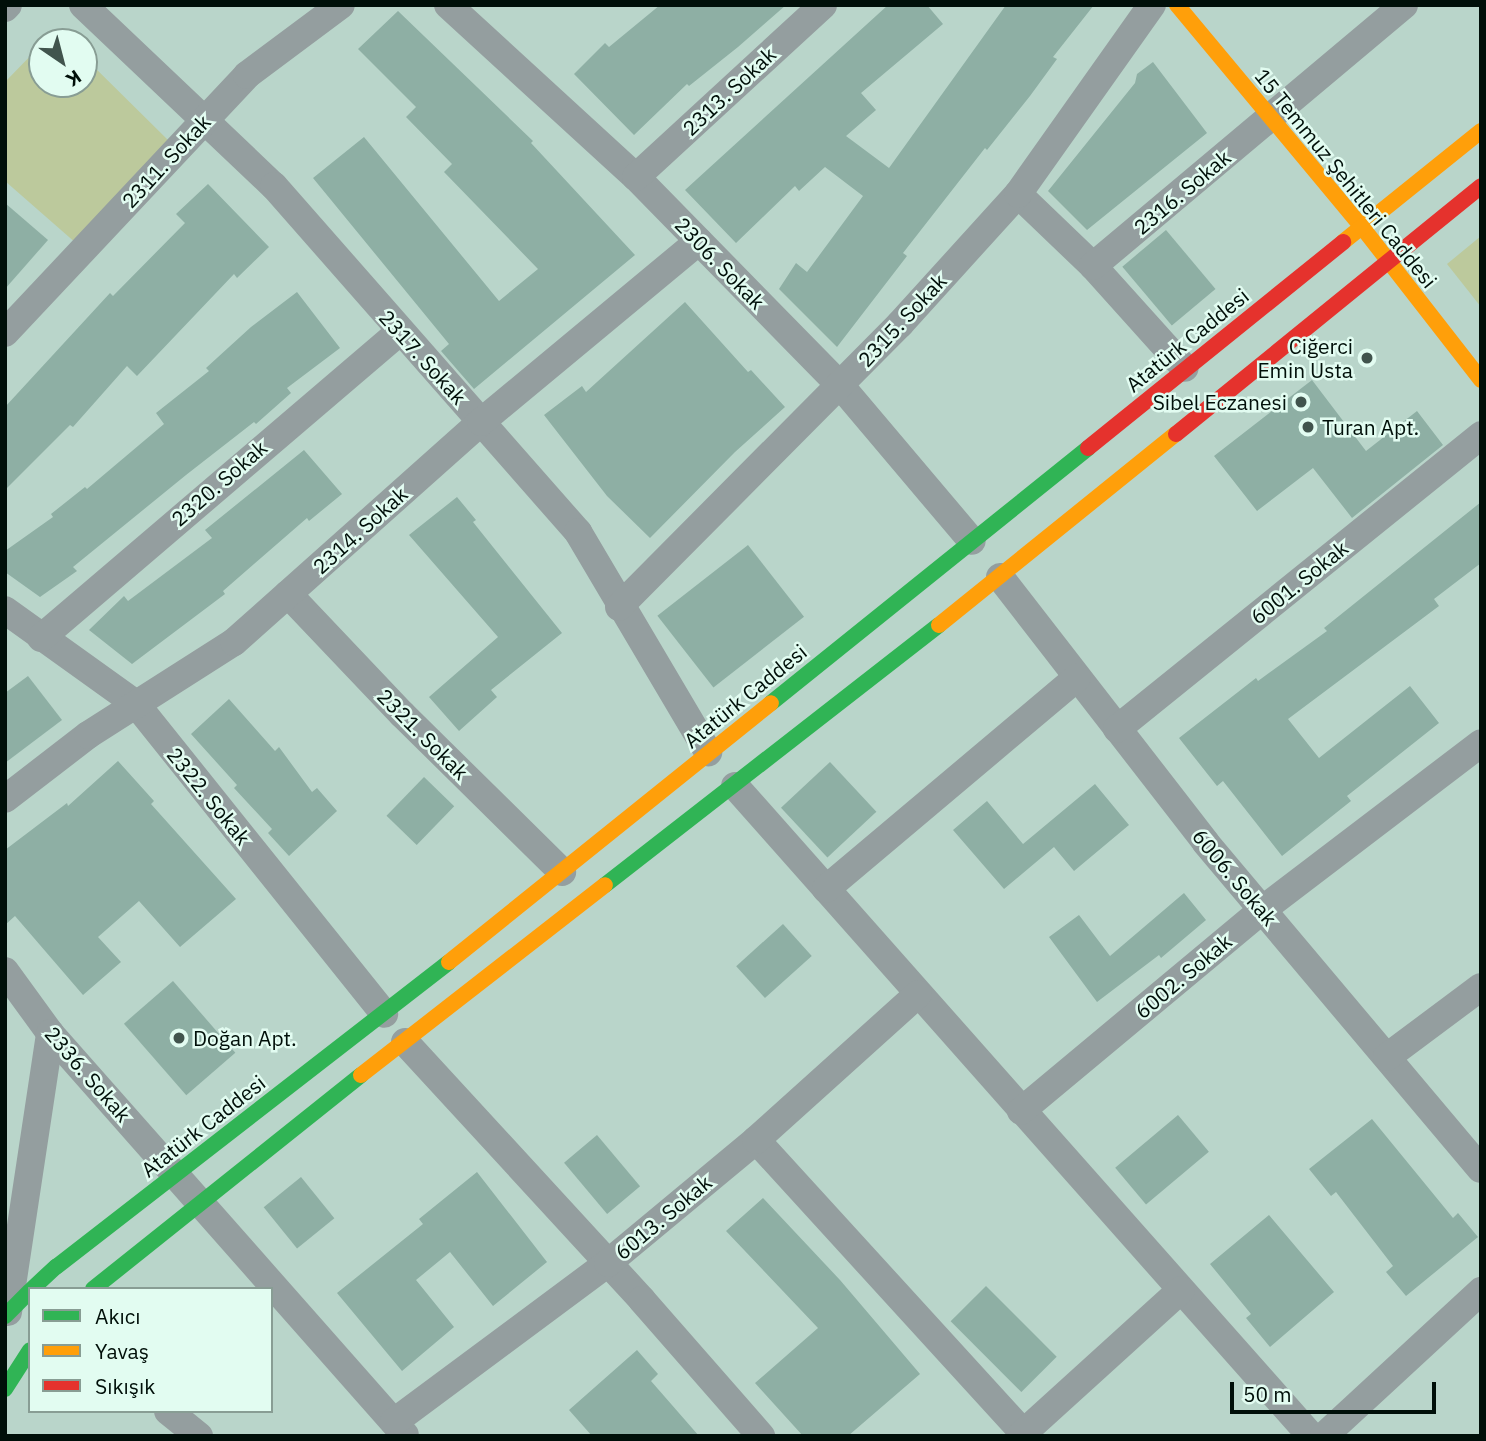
<!DOCTYPE html>
<meta charset="utf-8">
<style>
body{margin:0}
#map{position:relative;width:1486px;height:1441px;overflow:hidden;background:#b9d5ca;font-family:"IBM Plex Sans",sans-serif}
div>[style]{position:absolute}
[style*='--x']{left:calc(var(--x)*1px);top:calc(var(--y)*1px);width:calc(var(--w)*1px);rotate:calc(var(--a)*1deg)}
.green>*{inset:0;background:#bcc99c}
.building>*{inset:0;background:#8eafa4;transform-origin:0 0}
.street>*{height:28px;margin:-14px;padding:0 14px;transform-origin:14px;border-radius:14px;background:#949e9f}
.fast>*{height:16px;margin:-8px;padding:0 8px;transform-origin:8px;border-radius:8px;background:#30b455}
.slow>*{height:16px;margin:-8px;padding:0 8px;transform-origin:8px;border-radius:8px;background:#ff9f0a}
.jam>*{height:16px;margin:-8px;padding:0 8px;transform-origin:8px;border-radius:8px;background:#e5322d}
.dots>*{width:19px;height:19px;translate:-50% -50%;box-sizing:border-box;border:4px solid #e2fcf1;border-radius:50%}
span{translate:-50% -50%;white-space:nowrap;text-align:center;line-height:1.15;-webkit-text-stroke:5px #e2fcf1;paint-order:stroke}
.street-label{font-size:21px;color:#000f09}
.poi-label{font-size:21px;color:#000f09}
.right{translate:-100% -50%;text-align:right}
.left{translate:0 -50%;text-align:left}
.frame{position:absolute;inset:0;border:7px solid #000f09;pointer-events:none}
.legend{position:absolute;left:28px;top:1287px;width:245px;height:126px;box-sizing:border-box;background:#e2fcf1;border:2px solid #889d94;margin:0;padding:9px 12px;list-style:none;font-size:21px;color:#000f09}
.legend li{display:flex;align-items:center;gap:14px;height:35px}
.legend b{width:35px;border:2px solid #889d94}
.north{position:absolute;left:28px;top:28px;width:70px;height:70px;box-sizing:border-box;background:#e2fcf1;border:2px solid #889d94;border-radius:50%;rotate:145deg;font-size:19px;font-weight:700;line-height:28px;text-align:center;color:#000f09}
.north::after{content:'';display:block;margin:auto;width:24px;height:32px;background:#41544d;clip-path:polygon(50% 0,100% 100%,50% 72%,0 100%)}
.scale{position:absolute;left:1230px;top:1382px;width:206px;height:32px;box-sizing:border-box;border:4px solid #000f09;border-top:0;padding-left:9px;font-size:21px;line-height:24px;white-space:nowrap;color:#000f09;-webkit-text-stroke:5px #e2fcf1;paint-order:stroke}
</style>
<div id="map">
<div class="green">
<div style="clip-path:polygon(42px 44px,42px 84px,84px 84px,84px 57px,170px 142px,77px 244px,5px 181px,5px 82px)"></div>
<div style="clip-path:polygon(1481px 236px,1481px 307px,1447px 264px)"></div>
</div>
<div class="building">
<div style="clip-path:polygon(660px 5px,786px 5px,738px 47px,689px 86px,687px 84px,634px 135px,574px 74px,605px 43px,609px 47px)"></div>
<div style="clip-path:polygon(888px 5px,927px 5px,943px 24px,861px 93px,876px 110px,846px 136px,889px 168px,1006px 5px,1094px 5px,1053px 57px,1057px 59px,1030px 96px,987px 150px,985px 148px,903px 253px,907px 256px,837px 347px,779px 289px,796px 263px,807px 272px,863px 196px,825px 167px,799px 191px,795px 186px,736px 243px,685px 190px)"></div>
<div style="clip-path:polygon(398px 11px,533px 141px,531px 143px,635px 255px,474px 389px,441px 351px,449px 344px,313px 178px,364px 137px,499px 301px,538px 269px,444px 172px,452px 164px,406px 117px,416px 107px,358px 49px)"></div>
<div style="clip-path:polygon(1153px 62px,1207px 133px,1087px 230px,1048px 191px,1135px 83px,1137px 74px)"></div>
<div style="clip-path:polygon(208px 184px,269px 247px,237px 278px,234px 274px,137px 376px,127px 366px,73px 427px,70px 425px,5px 490px,5px 407px,110px 293px,113px 296px,185px 223px,176px 214px)"></div>
<div style="clip-path:polygon(5px 203px,48px 240px,5px 289px)"></div>
<div style="left:1166px;top:230px;width:77px;height:57px;rotate:50deg"></div>
<div style="clip-path:polygon(297px 292px,340px 348px,287px 388px,291px 393px,256px 424px,254px 422px,186px 475px,73px 567px,77px 571px,40px 597px,5px 572px,5px 551px,53px 517px,51px 514px,85px 487px,87px 489px,164px 424px,156px 413px,209px 371px,206px 368px,251px 327px)"></div>
<div style="clip-path:polygon(685px 302px,748px 372px,751px 370px,785px 407px,735px 452px,650px 538px,607px 496px,544px 415px,582px 386px,586px 392px)"></div>
<div style="clip-path:polygon(1312px 380px,1366px 451px,1417px 411px,1443px 445px,1352px 518px,1313px 468px,1257px 511px,1214px 456px)"></div>
<div style="clip-path:polygon(304px 450px,342px 494px,309px 521px,307px 518px,223px 591px,225px 594px,132px 664px,89px 630px,124px 596px,128px 601px,212px 538px,205px 530px)"></div>
<div style="clip-path:polygon(457px 497px,476px 520px,473px 522px,562px 633px,491px 690px,497px 697px,459px 731px,429px 697px,498px 637px,409px 535px)"></div>
<div style="clip-path:polygon(1481px 502px,1481px 563px,1434px 599px,1439px 606px,1288px 719px,1319px 758px,1410px 686px,1439px 723px,1347px 796px,1351px 801px,1282px 856px,1223px 781px,1217px 786px,1179px 738px,1256px 678px,1258px 681px,1327px 631px,1324px 628px)"></div>
<div style="left:748px;top:545px;width:91px;height:115px;rotate:52deg"></div>
<div style="clip-path:polygon(28px 676px,62px 720px,5px 763px,5px 693px)"></div>
<div style="clip-path:polygon(229px 699px,275px 751px,279px 747px,312px 792px,317px 788px,337px 811px,289px 856px,268px 833px,272px 829px,234px 788px,237px 785px,191px 734px)"></div>
<div style="clip-path:polygon(118px 761px,154px 801px,151px 804px,236px 899px,180px 947px,139px 901px,98px 937px,121px 962px,83px 995px,15px 916px,5px 925px,5px 850px,67px 803px,68px 806px)"></div>
<div style="left:830px;top:762px;width:68px;height:67px;rotate:47deg"></div>
<div style="left:424px;top:777px;width:42px;height:54px;rotate:44deg"></div>
<div style="clip-path:polygon(1095px 784px,1129px 825px,1074px 871px,1054px 847px,1004px 889px,953px 830px,987px 801px,1023px 844px)"></div>
<div style="clip-path:polygon(1184px 893px,1206px 920px,1161px 958px,1159px 955px,1097px 1002px,1049px 937px,1079px 915px,1110px 956px)"></div>
<div style="left:783px;top:924px;width:43px;height:63px;rotate:48deg"></div>
<div style="left:173px;top:981px;width:95px;height:65px;rotate:49deg"></div>
<div style="left:1178px;top:1115px;width:48px;height:82px;rotate:50deg"></div>
<div style="clip-path:polygon(1372px 1119px,1453px 1218px,1458px 1213px,1478px 1237px,1406px 1296px,1386px 1272px,1393px 1266px,1336px 1192px,1331px 1196px,1309px 1169px)"></div>
<div style="left:597px;top:1135px;width:67px;height:43px;rotate:50deg"></div>
<div style="clip-path:polygon(477px 1172px,547px 1262px,493px 1306px,450px 1252px,416px 1280px,454px 1327px,402px 1371px,337px 1293px,423px 1224px,419px 1219px)"></div>
<div style="left:301px;top:1177px;width:53px;height:48px;rotate:51deg"></div>
<div style="clip-path:polygon(763px 1198px,840px 1280px,920px 1374px,848px 1436px,803px 1436px,755px 1383px,818px 1328px,726px 1231px)"></div>
<div style="clip-path:polygon(1269px 1215px,1334px 1292px,1270px 1347px,1246px 1318px,1251px 1314px,1210px 1264px)"></div>
<div style="left:986px;top:1286px;width:100px;height:50px;rotate:45deg"></div>
<div style="clip-path:polygon(637px 1350px,658px 1374px,651px 1381px,699px 1436px,592px 1436px,569px 1410px)"></div>
</div>
<div class="street">
<div style="--x:83;--y:5;--w:263;--a:43.5"></div>
<div style="--x:274;--y:186;--w:461;--a:48.7"></div>
<div style="--x:578;--y:532;--w:256;--a:59.4"></div>
<div style="--x:448;--y:5;--w:255;--a:42.5"></div>
<div style="--x:636;--y:177;--w:291;--a:45.6"></div>
<div style="--x:840;--y:385;--w:204;--a:49.8"></div>
<div style="--x:5;--y:8;--w:4;--a:-45"></div>
<div style="--x:636;--y:177;--w:254;--a:-42.6"></div>
<div style="--x:1018;--y:194;--w:104;--a:43.8"></div>
<div style="--x:1093;--y:266;--w:137;--a:48"></div>
<div style="--x:1093;--y:266;--w:406;--a:-40"></div>
<div style="--x:5;--y:333;--w:354;--a:-46.8"></div>
<div style="--x:247;--y:75;--w:117;--a:-36.7"></div>
<div style="--x:1000;--y:577;--w:336;--a:52.2"></div>
<div style="--x:1206;--y:843;--w:426;--a:49.9"></div>
<div style="--x:288;--y:594;--w:166;--a:46.5"></div>
<div style="--x:402;--y:714;--w:225;--a:44.6"></div>
<div style="--x:619;--y:607;--w:399;--a:-45.2"></div>
<div style="--x:900;--y:324;--w:176;--a:-47.8"></div>
<div style="--x:1018;--y:194;--w:232;--a:-54.7"></div>
<div style="--x:5;--y:610;--w:161;--a:35.7"></div>
<div style="--x:136;--y:704;--w:397;--a:51.3"></div>
<div style="--x:41;--y:638;--w:471;--a:-40.5"></div>
<div style="--x:1117;--y:729;--w:468;--a:-38.9"></div>
<div style="--x:735;--y:786;--w:868;--a:48.45"></div>
<div style="--x:5;--y:799;--w:105;--a:-37.6"></div>
<div style="--x:88;--y:735;--w:173;--a:-32.5"></div>
<div style="--x:234;--y:642;--w:331;--a:-41.7"></div>
<div style="--x:481;--y:422;--w:283;--a:-39.7"></div>
<div style="--x:826;--y:889;--w:328;--a:-40.1"></div>
<div style="--x:5;--y:971;--w:77;--a:54"></div>
<div style="--x:50;--y:1033;--w:536;--a:48.55"></div>
<div style="--x:405;--y:1042;--w:350;--a:47.4"></div>
<div style="--x:642;--y:1300;--w:181;--a:48.8"></div>
<div style="--x:1387;--y:1057;--w:117;--a:-36.7"></div>
<div style="--x:1021;--y:1111;--w:314;--a:-39.8"></div>
<div style="--x:1262;--y:910;--w:275;--a:-37.3"></div>
<div style="--x:756;--y:1140;--w:401;--a:47.6"></div>
<div style="--x:8;--y:1312;--w:282;--a:-81.4"></div>
<div style="--x:168;--y:1411;--w:40;--a:39"></div>
<div style="--x:394;--y:1422;--w:267;--a:-36.6"></div>
<div style="--x:608;--y:1263;--w:192;--a:-39.7"></div>
<div style="--x:756;--y:1140;--w:218;--a:-42"></div>
<div style="--x:1020;--y:1436;--w:217;--a:-42.2"></div>
<div style="--x:1324;--y:1436;--w:214;--a:-42.7"></div>
</div>
<div class="fast">
<div style="--x:771;--y:703;--w:407;--a:-38.8"></div>
<div style="--x:605;--y:885;--w:423;--a:-37.9"></div>
<div style="--x:32;--y:1289;--w:33;--a:-43"></div>
<div style="--x:56;--y:1267;--w:497;--a:-37.8"></div>
<div style="--x:93;--y:1289;--w:343;--a:-38.6"></div>
<div style="--x:5;--y:1316;--w:35;--a:-45"></div>
<div style="--x:5;--y:1389;--w:46;--a:-57.3"></div>
</div>
<div class="slow">
<div style="--x:1177;--y:5;--w:289;--a:50.2"></div>
<div style="--x:1362;--y:227;--w:194;--a:52.1"></div>
<div style="--x:1343;--y:242;--w:177;--a:-38.8"></div>
<div style="--x:939;--y:625;--w:304;--a:-38.9"></div>
<div style="--x:449;--y:962;--w:413;--a:-38.8"></div>
<div style="--x:361;--y:1075;--w:309;--a:-37.9"></div>
</div>
<div class="jam">
<div style="--x:1176;--y:434;--w:393;--a:-39.1"></div>
<div style="--x:1088;--y:448;--w:328;--a:-38.9"></div>
</div>
<div class="dots">
<div style="left:1367px;top:358px;background:#41544d"></div>
<div style="left:1301px;top:402px;background:#41544d"></div>
<div style="left:1308px;top:427px;background:#41544d"></div>
<div style="left:179px;top:1038px;background:#41544d"></div>
</div>
<div class="street-label">
<span style="left:729px;top:91px;rotate:-43deg">2313. Sokak</span>
<span style="left:166px;top:161px;rotate:-47deg">2311. Sokak</span>
<span style="left:1346px;top:178px;rotate:51deg">15 Temmuz Şehitleri Caddesi</span>
<span style="left:1182px;top:192px;rotate:-40deg">2316. Sokak</span>
<span style="left:720px;top:263px;rotate:46deg">2306. Sokak</span>
<span style="left:902px;top:320px;rotate:-47deg">2315. Sokak</span>
<span style="left:1187px;top:340px;rotate:-39deg">Atatürk Caddesi</span>
<span style="left:423px;top:357px;rotate:48deg">2317. Sokak</span>
<span style="left:219px;top:483px;rotate:-41deg">2320. Sokak</span>
<span style="left:360px;top:530px;rotate:-42deg">2314. Sokak</span>
<span style="left:1299px;top:582px;rotate:-39deg">6001. Sokak</span>
<span style="left:745px;top:696px;rotate:-39deg">Atatürk Caddesi</span>
<span style="left:423px;top:734px;rotate:45deg">2321. Sokak</span>
<span style="left:209px;top:796px;rotate:51deg">2322. Sokak</span>
<span style="left:1235px;top:877px;rotate:50deg">6006. Sokak</span>
<span style="left:1183px;top:976px;rotate:-40deg">6002. Sokak</span>
<span style="left:88px;top:1074px;rotate:49deg">2336. Sokak</span>
<span style="left:203px;top:1126px;rotate:-38deg">Atatürk Caddesi</span>
<span style="left:663px;top:1217px;rotate:-40deg">6013. Sokak</span>
</div>
<div class="poi-label">
<span class="right" style="left:1353px;top:358px">Ciğerci<br>Emin Usta</span>
<span class="right" style="left:1287px;top:402px">Sibel Eczanesi</span>
<span class="left" style="left:1322px;top:427px">Turan Apt.</span>
<span class="left" style="left:193px;top:1038px">Doğan Apt.</span>
</div>
<div class="frame"></div>
<ul class="legend">
<li><b style="height:9px;background:#30b455"></b>Akıcı</li>
<li><b style="height:9px;background:#ff9f0a"></b>Yavaş</li>
<li><b style="height:9px;background:#e5322d"></b>Sıkışık</li>
</ul>
<div class="north">K</div>
<div class="scale">50 m</div>
</div>
